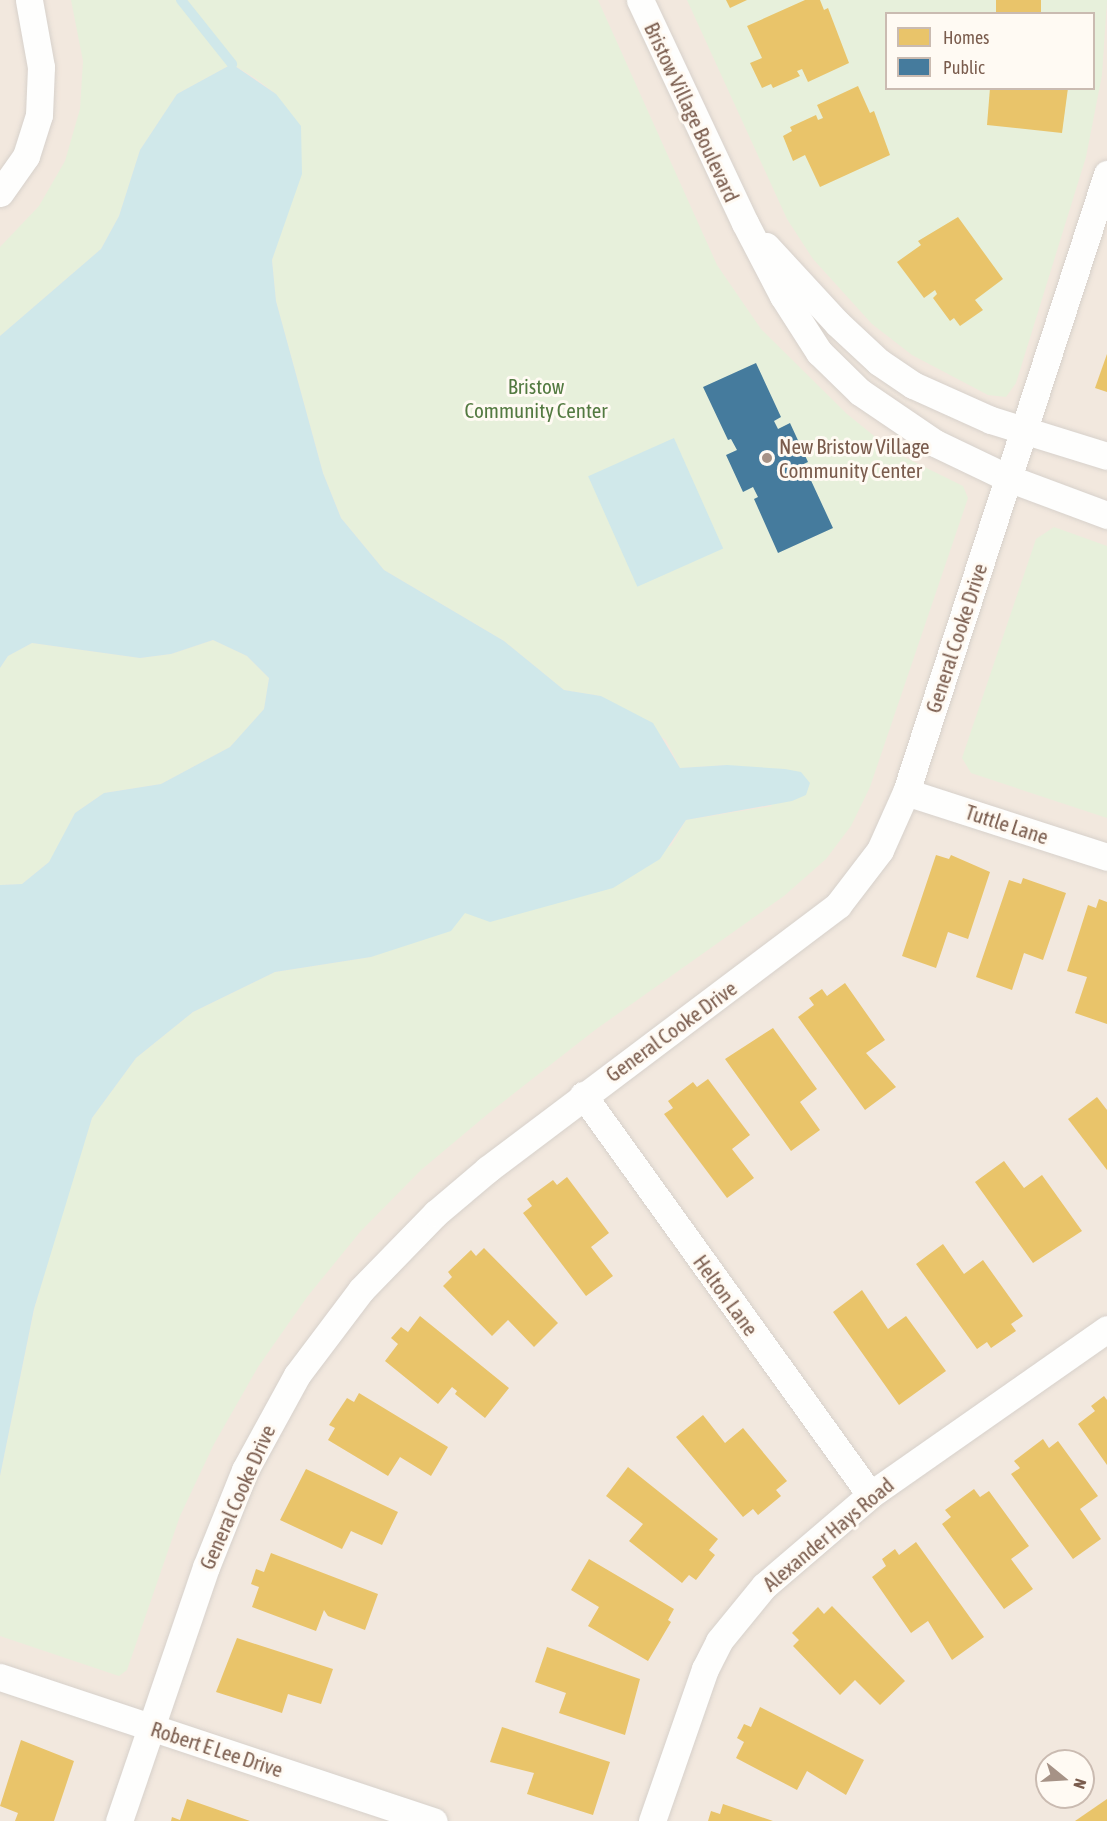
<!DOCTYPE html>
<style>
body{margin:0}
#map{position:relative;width:1107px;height:1821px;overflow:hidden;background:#f9f5f0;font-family:"Asap Condensed",sans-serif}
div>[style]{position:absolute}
.residential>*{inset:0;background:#f2e8de}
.green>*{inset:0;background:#e7f0db}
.water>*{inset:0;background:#d0e8ea;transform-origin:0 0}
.homes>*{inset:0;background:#e9c46a;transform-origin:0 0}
.public>*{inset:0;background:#457b9d}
.stream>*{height:10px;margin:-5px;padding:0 5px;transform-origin:5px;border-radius:5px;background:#d0e8ea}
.roads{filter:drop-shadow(0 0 2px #d7d1cb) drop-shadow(0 0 2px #d7d1cb)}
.minor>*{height:27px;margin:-13.5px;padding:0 13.5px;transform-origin:13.5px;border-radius:13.5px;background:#fefefd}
.dots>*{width:16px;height:16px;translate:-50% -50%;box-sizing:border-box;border:3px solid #fffaf3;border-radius:50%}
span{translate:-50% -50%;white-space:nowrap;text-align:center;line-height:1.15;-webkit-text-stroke:6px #fffaf3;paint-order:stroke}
.street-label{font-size:21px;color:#7a5c4d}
.park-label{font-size:21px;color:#537a41}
.poi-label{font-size:21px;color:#7a5c4d}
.left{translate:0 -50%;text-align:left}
.legend{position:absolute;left:885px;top:12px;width:210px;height:78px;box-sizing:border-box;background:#fffaf3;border:2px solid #cabbb1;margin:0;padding:8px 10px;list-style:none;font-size:18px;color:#7a5c4d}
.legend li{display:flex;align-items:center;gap:12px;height:30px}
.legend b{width:30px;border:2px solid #cabbb1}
.north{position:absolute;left:1035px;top:1749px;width:60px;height:60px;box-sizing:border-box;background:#fffaf3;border:2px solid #cabbb1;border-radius:50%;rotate:108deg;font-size:16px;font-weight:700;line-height:24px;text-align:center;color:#7a5c4d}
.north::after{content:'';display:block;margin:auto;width:21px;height:27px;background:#a69286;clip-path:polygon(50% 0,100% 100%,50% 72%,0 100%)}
</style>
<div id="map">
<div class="residential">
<div style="clip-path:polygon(evenodd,0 0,1107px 0,1107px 1821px,0 1821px,0 0,886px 14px,1094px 14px,1094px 88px,886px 88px,886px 14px,0 0,1047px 1761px,1083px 1761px,1083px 1797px,1047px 1797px,1047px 1761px)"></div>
</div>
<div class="green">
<div style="clip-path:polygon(71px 0,598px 0,717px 265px,761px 329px,847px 414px,894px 452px,963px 486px,968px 498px,870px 787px,851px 826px,826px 859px,784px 896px,595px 1030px,489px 1113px,421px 1170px,360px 1232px,307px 1297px,258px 1367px,214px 1444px,180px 1516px,127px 1670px,119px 1676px,0 1636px,0 1476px,34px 1310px,63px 1208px,92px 1118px,136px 1058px,193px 1012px,275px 972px,371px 957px,465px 913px,671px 846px,686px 820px,772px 806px,727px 765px,680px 768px,666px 740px,601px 696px,564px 690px,504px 641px,384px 570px,341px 518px,323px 473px,276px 301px,272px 260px,285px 220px,276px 94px,255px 78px,232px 64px,177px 94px,140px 150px,119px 216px,101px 249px,0 336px,0 247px,39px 206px,65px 161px,80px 109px,83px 61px)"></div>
<div style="clip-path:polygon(evenodd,687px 0,1107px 0,1102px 75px,1086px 157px,1016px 383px,1006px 397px,988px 395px,912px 355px,872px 324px,813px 259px,787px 219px,687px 0,886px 14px,1094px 14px,1094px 88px,886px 88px,886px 14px)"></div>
<div style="clip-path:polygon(1054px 527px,1107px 546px,1107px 818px,971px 773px,962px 758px,1036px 539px)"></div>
<div style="clip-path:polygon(213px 640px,247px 656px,269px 678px,264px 709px,230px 747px,161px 784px,104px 793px,75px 813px,50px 861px,22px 884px,0 885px,0 668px,8px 656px,32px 643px,140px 658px,171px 654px)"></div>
</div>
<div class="water">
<div style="clip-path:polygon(232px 64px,276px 94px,301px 126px,302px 174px,272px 260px,276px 301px,323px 473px,341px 518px,384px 570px,504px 641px,564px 690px,601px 696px,653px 723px,680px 768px,727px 765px,785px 769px,801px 772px,810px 783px,806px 795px,792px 801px,686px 820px,660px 859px,613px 888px,490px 922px,465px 913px,451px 931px,371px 957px,275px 972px,193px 1012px,136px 1058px,92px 1118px,34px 1309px,0 1476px,0 885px,22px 884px,49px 862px,75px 813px,104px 793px,161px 784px,230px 747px,264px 709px,269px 678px,247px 656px,213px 640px,171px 654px,140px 658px,32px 643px,8px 656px,0 668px,0 336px,101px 249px,119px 216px,140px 150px,177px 94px)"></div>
<div style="left:674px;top:438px;width:121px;height:94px;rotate:66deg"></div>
</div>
<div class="homes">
<div style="clip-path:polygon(726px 0,747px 0,730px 8px)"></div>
<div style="clip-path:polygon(805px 0,820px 0,824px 10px,828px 8px,849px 63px,808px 82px,802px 69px,797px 71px,800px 76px,773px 88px,771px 84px,762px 88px,750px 63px,762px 58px,747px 26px)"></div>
<div style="left:996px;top:0;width:45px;height:14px"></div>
<div style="clip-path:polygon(858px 86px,870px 113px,874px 111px,890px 155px,820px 187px,805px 155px,793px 161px,783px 136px,792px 131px,790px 127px,816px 115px,818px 120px,823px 118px,817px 105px)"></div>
<div style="clip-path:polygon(990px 88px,1068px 88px,1062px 133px,987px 125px)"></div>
<div style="clip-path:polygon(958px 217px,1003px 279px,975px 300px,983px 310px,960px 326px,954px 318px,950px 321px,933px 298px,937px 294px,935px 290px,924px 298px,897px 262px,921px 245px,918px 241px)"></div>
<div style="clip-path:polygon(1107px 354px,1107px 392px,1095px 388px)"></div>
<div style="clip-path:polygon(936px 855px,949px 859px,951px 855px,990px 872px,968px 939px,948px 932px,936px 968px,902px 956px)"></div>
<div style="clip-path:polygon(1023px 878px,1066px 893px,1043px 960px,1024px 953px,1012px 990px,976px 977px,1009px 880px,1021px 884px)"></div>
<div style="clip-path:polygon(1099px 899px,1107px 902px,1107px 1024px,1075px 1013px,1087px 977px,1067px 971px,1088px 905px,1096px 908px)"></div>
<div style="clip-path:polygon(845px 983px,885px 1040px,866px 1053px,896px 1087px,865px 1110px,798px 1017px,814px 1005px,809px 998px,822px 989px,827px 996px)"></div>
<div style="clip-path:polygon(773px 1028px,817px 1089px,800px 1102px,820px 1130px,791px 1151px,725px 1059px)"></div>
<div style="clip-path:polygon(708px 1079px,750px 1135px,732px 1149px,754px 1178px,727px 1198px,664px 1114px,673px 1108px,668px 1101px,693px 1082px,697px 1087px)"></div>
<div style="clip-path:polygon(1097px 1097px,1107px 1110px,1107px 1170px,1068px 1119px)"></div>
<div style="clip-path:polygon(1004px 1161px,1024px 1188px,1042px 1175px,1082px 1231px,1033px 1263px,975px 1182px)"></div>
<div style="clip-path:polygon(567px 1177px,609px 1233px,591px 1247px,613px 1276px,586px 1296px,523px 1213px,532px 1206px,527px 1199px,553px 1180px,557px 1185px)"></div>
<div style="clip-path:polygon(943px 1244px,964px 1274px,983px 1260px,1023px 1316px,1011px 1324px,1016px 1331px,991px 1348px,987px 1342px,977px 1349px,916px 1264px)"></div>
<div style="clip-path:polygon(484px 1248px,558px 1323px,534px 1347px,508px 1320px,492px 1336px,443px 1286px,452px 1277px,448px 1272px,471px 1250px,476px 1256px)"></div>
<div style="clip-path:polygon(862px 1290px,888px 1329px,906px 1316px,946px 1371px,899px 1405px,833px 1312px)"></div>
<div style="clip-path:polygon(420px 1316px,509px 1388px,485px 1418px,455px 1394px,457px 1391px,452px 1387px,438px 1404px,385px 1361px,398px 1344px,391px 1338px,401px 1327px,408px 1332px)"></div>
<div style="clip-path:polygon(359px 1393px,448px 1447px,431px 1476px,400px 1457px,388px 1476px,328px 1440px,335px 1428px,329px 1425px,347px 1398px,354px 1402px)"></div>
<div style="clip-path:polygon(1104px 1396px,1107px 1400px,1107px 1465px,1078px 1424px,1095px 1411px,1091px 1406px)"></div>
<div style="clip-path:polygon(703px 1415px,725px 1443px,743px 1428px,787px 1481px,776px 1490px,781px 1496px,758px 1515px,753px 1509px,743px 1517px,676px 1437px)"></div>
<div style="clip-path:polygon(1043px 1439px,1049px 1448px,1058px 1441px,1098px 1496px,1080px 1509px,1101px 1539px,1073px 1559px,1011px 1474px,1020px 1468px,1014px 1461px)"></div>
<div style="clip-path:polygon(628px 1467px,718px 1539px,709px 1550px,715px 1555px,696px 1580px,689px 1575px,682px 1583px,629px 1541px,643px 1524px,606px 1496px)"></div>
<div style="clip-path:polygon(306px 1469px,398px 1512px,382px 1545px,351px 1531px,342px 1549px,280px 1520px)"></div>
<div style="clip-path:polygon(974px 1489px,980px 1497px,989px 1491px,1029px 1546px,1011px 1559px,1033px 1589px,1004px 1609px,942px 1524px,951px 1517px,945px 1510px)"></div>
<div style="clip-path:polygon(916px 1542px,984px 1637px,952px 1660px,928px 1621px,911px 1633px,872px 1577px,886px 1566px,882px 1559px,895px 1549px,899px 1555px)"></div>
<div style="clip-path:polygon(271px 1553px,378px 1594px,365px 1630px,328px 1616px,324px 1610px,316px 1631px,252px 1607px,259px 1587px,251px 1584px,256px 1569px,264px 1572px)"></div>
<div style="clip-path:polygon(589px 1559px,674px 1609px,668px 1620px,671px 1622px,648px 1661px,588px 1626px,599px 1607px,571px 1590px)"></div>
<div style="clip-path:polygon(832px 1606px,905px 1681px,880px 1705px,855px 1680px,840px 1695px,793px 1646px,799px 1640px,792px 1633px,818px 1607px,824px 1614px)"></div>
<div style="clip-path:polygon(237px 1638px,333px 1669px,321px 1704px,288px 1694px,282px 1713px,216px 1692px)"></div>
<div style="clip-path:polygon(547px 1647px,640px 1679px,625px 1735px,559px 1713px,566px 1693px,535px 1682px)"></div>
<div style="clip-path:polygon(760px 1707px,864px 1760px,846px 1795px,807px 1771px,797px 1790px,736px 1758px,744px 1742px,737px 1738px,744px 1724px,751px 1727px)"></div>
<div style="clip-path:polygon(502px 1727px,610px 1762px,593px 1815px,527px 1794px,534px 1773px,490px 1762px)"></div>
<div style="clip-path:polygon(21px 1740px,74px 1761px,54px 1821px,15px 1821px,18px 1813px,0 1806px)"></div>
<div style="clip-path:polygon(187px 1799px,250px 1821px,171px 1821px,172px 1817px,180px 1820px)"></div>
<div style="clip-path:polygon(1107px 1799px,1107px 1821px,1075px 1821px)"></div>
<div style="clip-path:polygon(723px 1804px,773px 1821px,708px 1821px,711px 1811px,720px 1814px)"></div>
</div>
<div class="public">
<div style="clip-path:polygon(756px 363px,781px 417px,774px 421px,778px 429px,790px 423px,808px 462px,795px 468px,799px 478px,808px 474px,833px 528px,778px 553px,754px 499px,758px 497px,753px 487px,743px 492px,726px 455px,737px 450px,731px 439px,728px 440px,703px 387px)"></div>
</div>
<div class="stream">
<div style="left:181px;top:0;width:82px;rotate:51.4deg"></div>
</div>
<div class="roads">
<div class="minor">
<div style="left:640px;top:0;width:246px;rotate:64.8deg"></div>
<div style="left:745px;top:223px;width:82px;rotate:62.5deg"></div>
<div style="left:783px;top:296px;width:67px;rotate:57.3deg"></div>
<div style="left:819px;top:352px;width:57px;rotate:44.3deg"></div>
<div style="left:860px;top:392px;width:91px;rotate:34.2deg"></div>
<div style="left:935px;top:443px;width:81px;rotate:25.6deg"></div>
<div style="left:1008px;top:478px;width:106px;rotate:20.5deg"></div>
<div style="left:0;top:193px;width:45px;rotate:-54.9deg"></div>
<div style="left:26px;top:156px;width:43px;rotate:-72.4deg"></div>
<div style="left:39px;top:115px;width:48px;rotate:-87.6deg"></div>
<div style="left:41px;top:67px;width:68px;rotate:-100.2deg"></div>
<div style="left:766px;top:246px;width:105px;rotate:47.3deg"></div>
<div style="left:837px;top:323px;width:57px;rotate:42.9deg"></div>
<div style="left:879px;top:362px;width:41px;rotate:34.1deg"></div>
<div style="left:913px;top:385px;width:85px;rotate:24.2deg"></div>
<div style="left:991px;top:420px;width:121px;rotate:17.2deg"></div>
<div style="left:906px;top:792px;width:211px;rotate:17.9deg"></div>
<div style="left:583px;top:1095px;width:492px;rotate:54.3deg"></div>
<div style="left:0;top:1677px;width:457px;rotate:18.4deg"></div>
<div style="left:119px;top:1821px;width:268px;rotate:-71.1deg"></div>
<div style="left:206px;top:1567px;width:105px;rotate:-68.1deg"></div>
<div style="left:245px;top:1470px;width:108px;rotate:-61.3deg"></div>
<div style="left:297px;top:1375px;width:106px;rotate:-53deg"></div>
<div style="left:361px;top:1290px;width:107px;rotate:-45.8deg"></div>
<div style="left:436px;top:1213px;width:68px;rotate:-40.2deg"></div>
<div style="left:488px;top:1169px;width:438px;rotate:-37deg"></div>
<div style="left:838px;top:905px;width:69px;rotate:-52.6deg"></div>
<div style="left:880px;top:850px;width:64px;rotate:-65.9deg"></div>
<div style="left:906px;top:792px;width:650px;rotate:-71.98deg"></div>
<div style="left:652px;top:1821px;width:161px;rotate:-70.8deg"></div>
<div style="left:705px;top:1669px;width:31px;rotate:-63deg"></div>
<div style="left:719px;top:1641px;width:71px;rotate:-50.7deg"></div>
<div style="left:764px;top:1586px;width:140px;rotate:-40.6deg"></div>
<div style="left:870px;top:1495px;width:289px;rotate:-35deg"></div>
</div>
</div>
<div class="dots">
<div style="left:767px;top:458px;background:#a69286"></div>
</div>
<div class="street-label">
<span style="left:692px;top:112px;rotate:65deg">Bristow Village Boulevard</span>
<span style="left:956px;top:638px;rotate:-72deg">General Cooke Drive</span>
<span style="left:1007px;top:824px;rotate:18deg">Tuttle Lane</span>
<span style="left:671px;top:1031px;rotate:-36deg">General Cooke Drive</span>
<span style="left:726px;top:1295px;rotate:54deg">Helton Lane</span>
<span style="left:237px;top:1497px;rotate:-66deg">General Cooke Drive</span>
<span style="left:828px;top:1534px;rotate:-40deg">Alexander Hays Road</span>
<span style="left:217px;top:1749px;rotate:18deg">Robert E Lee Drive</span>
</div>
<div class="park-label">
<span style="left:536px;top:398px">Bristow<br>Community Center</span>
</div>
<div class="poi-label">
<span class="left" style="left:779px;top:458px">New Bristow Village<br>Community Center</span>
</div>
<ul class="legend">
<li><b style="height:16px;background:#e9c46a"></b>Homes</li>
<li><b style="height:16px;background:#457b9d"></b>Public</li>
</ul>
<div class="north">N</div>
</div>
